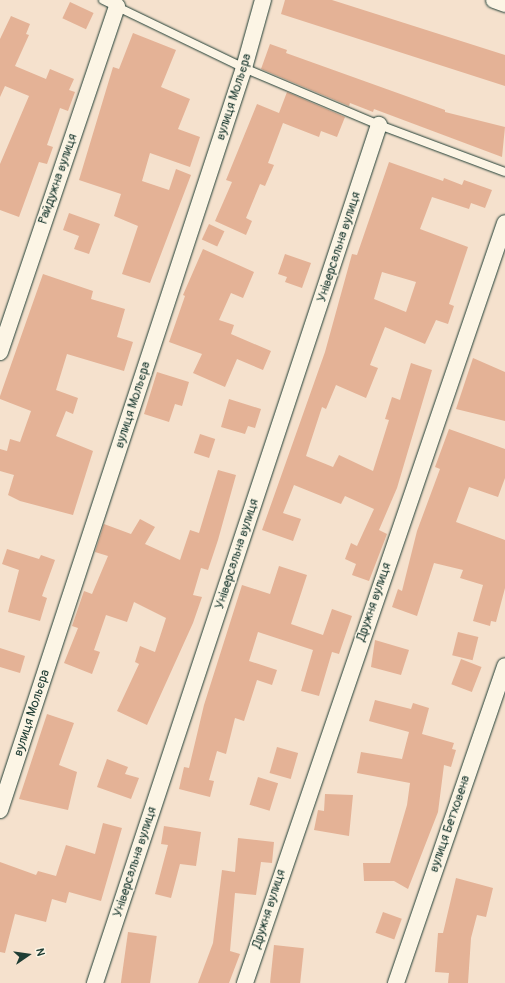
<!DOCTYPE html>
<meta charset="utf-8">
<style>
body{margin:0}
#map{position:relative;width:505px;height:983px;overflow:hidden;background:#f5e1cd;font-family:Pangolin,sans-serif}
div>[style]{position:absolute}
.building>*{inset:0;background:#e4b296;transform-origin:0 0}
.roads{filter:drop-shadow(0 0 1px #1f3d34) drop-shadow(0 0 1px #1f3d34)}
.lane>*{height:8px;margin:-4px;padding:0 4px;transform-origin:4px;border-radius:4px;background:#fcf5e5}
.street>*{height:16px;margin:-8px;padding:0 8px;transform-origin:8px;border-radius:8px;background:#fcf5e5}
span{translate:-50% -50%;white-space:nowrap;text-align:center;line-height:1.15;-webkit-text-stroke:3px #fcf5e5;paint-order:stroke}
.street-label{font-size:13px;color:#1f3d34}
.north{position:absolute;left:8px;top:935px;width:40px;height:40px;-webkit-text-stroke:3px #fcf5e5;paint-order:stroke;rotate:77deg;font-size:11px;font-weight:700;line-height:16px;text-align:center;color:#1f3d34}
.north::after{content:'';display:block;margin:auto;width:14px;height:18px;background:#1f3d34;clip-path:polygon(50% 0,100% 100%,50% 72%,0 100%)}
</style>
<div id="map">
<div class="building">
<div style="clip-path:polygon(285px 0,332px 0,505px 55px,505px 86px,281px 14px)"></div>
<div style="left:70px;top:2px;width:26px;height:18px;rotate:25deg"></div>
<div style="clip-path:polygon(11px 16px,30px 24px,26px 34px,29px 35px,15px 66px,46px 79px,50px 69px,74px 79px,69px 90px,75px 92px,68px 111px,60px 108px,47px 145px,53px 147px,47px 164px,39px 162px,19px 217px,0 210px,0 164px,29px 96px,5px 86px,0 97px,0 39px)"></div>
<div style="clip-path:polygon(133px 33px,176px 50px,161px 87px,190px 99px,178px 129px,200px 137px,190px 167px,150px 153px,142px 181px,169px 190px,176px 169px,191px 175px,150px 283px,122px 274px,138px 226px,114px 216px,121px 194px,79px 180px,113px 67px,119px 69px)"></div>
<div style="clip-path:polygon(270px 44px,287px 50px,286px 53px,445px 110px,445px 112px,505px 127px,502px 157px,374px 109px,373px 112px,350px 103px,349px 106px,261px 69px)"></div>
<div style="clip-path:polygon(287px 92px,345px 117px,337px 137px,321px 131px,319px 137px,283px 123px,268px 163px,274px 165px,265px 186px,260px 184px,246px 218px,252px 221px,246px 235px,215px 221px,232px 182px,226px 180px,257px 104px,279px 113px)"></div>
<div style="clip-path:polygon(evenodd,389px 162px,443px 181px,444px 178px,462px 185px,464px 180px,492px 190px,485px 208px,471px 203px,469px 209px,432px 197px,420px 229px,468px 247px,449px 304px,454px 306px,448px 324px,436px 320px,425px 344px,385px 327px,370px 365px,378px 368px,366px 398px,336px 385px,326px 409px,322px 407px,306px 456px,333px 467px,339px 455px,373px 471px,389px 420px,385px 419px,392px 397px,400px 400px,411px 363px,432px 370px,397px 488px,379px 530px,387px 534px,369px 581px,352px 575px,356px 564px,345px 559px,351px 543px,357px 546px,374px 509px,345px 496px,341px 504px,294px 485px,283px 513px,301px 519px,293px 541px,262px 530px,325px 352px,352px 254px,357px 255px,389px 162px,382px 272px,416px 282px,406px 312px,374px 299px,382px 272px)"></div>
<div style="clip-path:polygon(69px 213px,100px 224px,89px 254px,74px 249px,79px 236px,63px 230px)"></div>
<div style="left:209px;top:224px;width:17px;height:17px;rotate:25deg"></div>
<div style="clip-path:polygon(203px 249px,254px 272px,243px 298px,231px 293px,219px 320px,234px 325px,231px 334px,271px 351px,263px 370px,237px 359px,225px 387px,193px 373px,202px 354px,169px 342px,185px 296px,183px 295px)"></div>
<div style="clip-path:polygon(285px 254px,311px 263px,302px 288px,285px 282px,287px 277px,278px 274px)"></div>
<div style="clip-path:polygon(43px 274px,93px 291px,91px 299px,125px 309px,117px 337px,133px 342px,124px 371px,67px 354px,56px 390px,78px 398px,73px 414px,66px 411px,56px 436px,93px 451px,73px 515px,20px 501px,8px 495px,14px 475px,0 471px,0 449px,7px 451px,10px 439px,20px 442px,31px 411px,0 399px,0 396px)"></div>
<div style="clip-path:polygon(473px 358px,505px 372px,505px 421px,456px 409px)"></div>
<div style="clip-path:polygon(157px 372px,189px 382px,182px 406px,175px 404px,169px 422px,144px 414px)"></div>
<div style="clip-path:polygon(229px 399px,261px 409px,255px 428px,248px 426px,245px 434px,221px 427px)"></div>
<div style="clip-path:polygon(449px 429px,505px 449px,505px 478px,498px 497px,469px 487px,456px 522px,505px 540px,505px 588px,496px 622px,491px 621px,490px 626px,473px 621px,483px 585px,460px 578px,463px 570px,434px 563px,417px 616px,392px 607px,398px 589px,402px 591px,417px 531px,440px 469px,435px 467px)"></div>
<div style="left:200px;top:434px;width:16px;height:20px;rotate:18deg"></div>
<div style="clip-path:polygon(218px 470px,236px 475px,218px 540px,208px 570px,201px 568px,193px 595px,202px 597px,193px 623px,147px 725px,117px 711px,139px 664px,135px 662px,140px 646px,155px 652px,166px 618px,134px 602px,127px 622px,106px 615px,94px 650px,100px 652px,92px 674px,64px 663px,78px 628px,72px 626px,84px 591px,92px 594px,108px 556px,95px 552px,104px 524px,131px 534px,140px 519px,155px 527px,145px 544px,180px 560px,190px 530px,199px 533px)"></div>
<div style="clip-path:polygon(7px 549px,39px 559px,41px 555px,55px 560px,42px 596px,47px 598px,40px 621px,8px 612px,19px 570px,2px 564px)"></div>
<div style="clip-path:polygon(279px 566px,307px 575px,291px 624px,323px 635px,332px 609px,352px 616px,339px 654px,332px 652px,319px 696px,301px 691px,313px 650px,258px 632px,249px 661px,277px 670px,272px 685px,257px 680px,244px 721px,235px 718px,226px 754px,217px 751px,209px 780px,214px 781px,210px 797px,179px 789px,184px 767px,189px 768px,204px 705px,242px 585px,270px 594px)"></div>
<div style="left:458px;top:632px;width:21px;height:24px;rotate:14deg"></div>
<div style="clip-path:polygon(375px 640px,409px 650px,401px 675px,371px 667px)"></div>
<div style="clip-path:polygon(0 648px,25px 656px,20px 673px,0 667px)"></div>
<div style="left:461px;top:659px;width:22px;height:27px;rotate:21deg"></div>
<div style="clip-path:polygon(375px 700px,411px 709px,413px 703px,429px 708px,422px 734px,454px 743px,452px 749px,456px 750px,451px 767px,444px 765px,438px 812px,408px 889px,394px 881px,364px 881px,363px 863px,390px 863px,407px 805px,410px 783px,357px 773px,361px 752px,402px 759px,409px 732px,369px 721px)"></div>
<div style="clip-path:polygon(47px 714px,74px 723px,59px 765px,77px 772px,68px 810px,19px 799px)"></div>
<div style="left:277px;top:747px;width:22px;height:27px;rotate:16deg"></div>
<div style="clip-path:polygon(107px 759px,128px 767px,125px 774px,139px 778px,131px 799px,97px 787px)"></div>
<div style="left:258px;top:777px;width:21px;height:29px;rotate:17deg"></div>
<div style="clip-path:polygon(325px 794px,353px 795px,349px 836px,314px 830px,318px 810px,324px 811px)"></div>
<div style="clip-path:polygon(103px 823px,122px 828px,101px 901px,69px 892px,66px 903px,52px 899px,46px 922px,15px 914px,5px 953px,0 952px,0 862px,36px 875px,38px 871px,56px 876px,66px 845px,95px 854px)"></div>
<div style="clip-path:polygon(164px 826px,201px 832px,196px 866px,180px 864px,171px 898px,155px 894px,168px 845px,161px 844px)"></div>
<div style="clip-path:polygon(238px 838px,274px 842px,272px 863px,261px 862px,256px 895px,235px 893px,230px 951px,240px 954px,229px 983px,198px 983px,213px 943px,222px 870px,235px 872px)"></div>
<div style="clip-path:polygon(456px 878px,493px 888px,486px 917px,477px 915px,471px 938px,468px 983px,448px 983px,449px 973px,435px 972px,438px 933px,443px 933px)"></div>
<div style="left:383px;top:912px;width:20px;height:22px;rotate:20deg"></div>
<div style="left:128px;top:932px;width:29px;height:52px;rotate:8deg"></div>
<div style="left:274px;top:945px;width:30px;height:38px;rotate:6deg"></div>
</div>
<div class="roads">
<div class="lane">
<div style="left:103px;top:0;width:157px;rotate:25.7deg"></div>
<div style="left:244px;top:68px;width:147px;rotate:22.9deg"></div>
<div style="left:379px;top:125px;width:134px;rotate:20.5deg"></div>
</div>
<div class="street">
<div style="left:494px;top:0;width:12px;rotate:20deg"></div>
<div style="left:0;top:352px;width:365px;rotate:-71.3deg"></div>
<div style="left:0;top:810px;width:781px;rotate:-71.8deg"></div>
<div style="left:244px;top:68px;width:71px;rotate:-74.4deg"></div>
<div style="left:95px;top:983px;width:904px;rotate:-71.69deg"></div>
<div style="left:245px;top:983px;width:803px;rotate:-71.11deg"></div>
<div style="left:396px;top:983px;width:335px;rotate:-71deg"></div>
</div>
</div>
<div class="street-label">
<span style="left:234px;top:97px;rotate:-72deg">вулиця Мольєра</span>
<span style="left:58px;top:179px;rotate:-71deg">Райдужна вулиця</span>
<span style="left:339px;top:247px;rotate:-72deg">Універсальна вулиця</span>
<span style="left:133px;top:405px;rotate:-72deg">вулиця Мольєра</span>
<span style="left:237px;top:554px;rotate:-72deg">Універсальна вулиця</span>
<span style="left:374px;top:602px;rotate:-71deg">Дружня вулиця</span>
<span style="left:32px;top:713px;rotate:-72deg">вулиця Мольєра</span>
<span style="left:450px;top:824px;rotate:-71deg">вулиця Бетховена</span>
<span style="left:135px;top:862px;rotate:-72deg">Універсальна вулиця</span>
<span style="left:269px;top:909px;rotate:-72deg">Дружня вулиця</span>
</div>
<div class="north">N</div>
</div>
